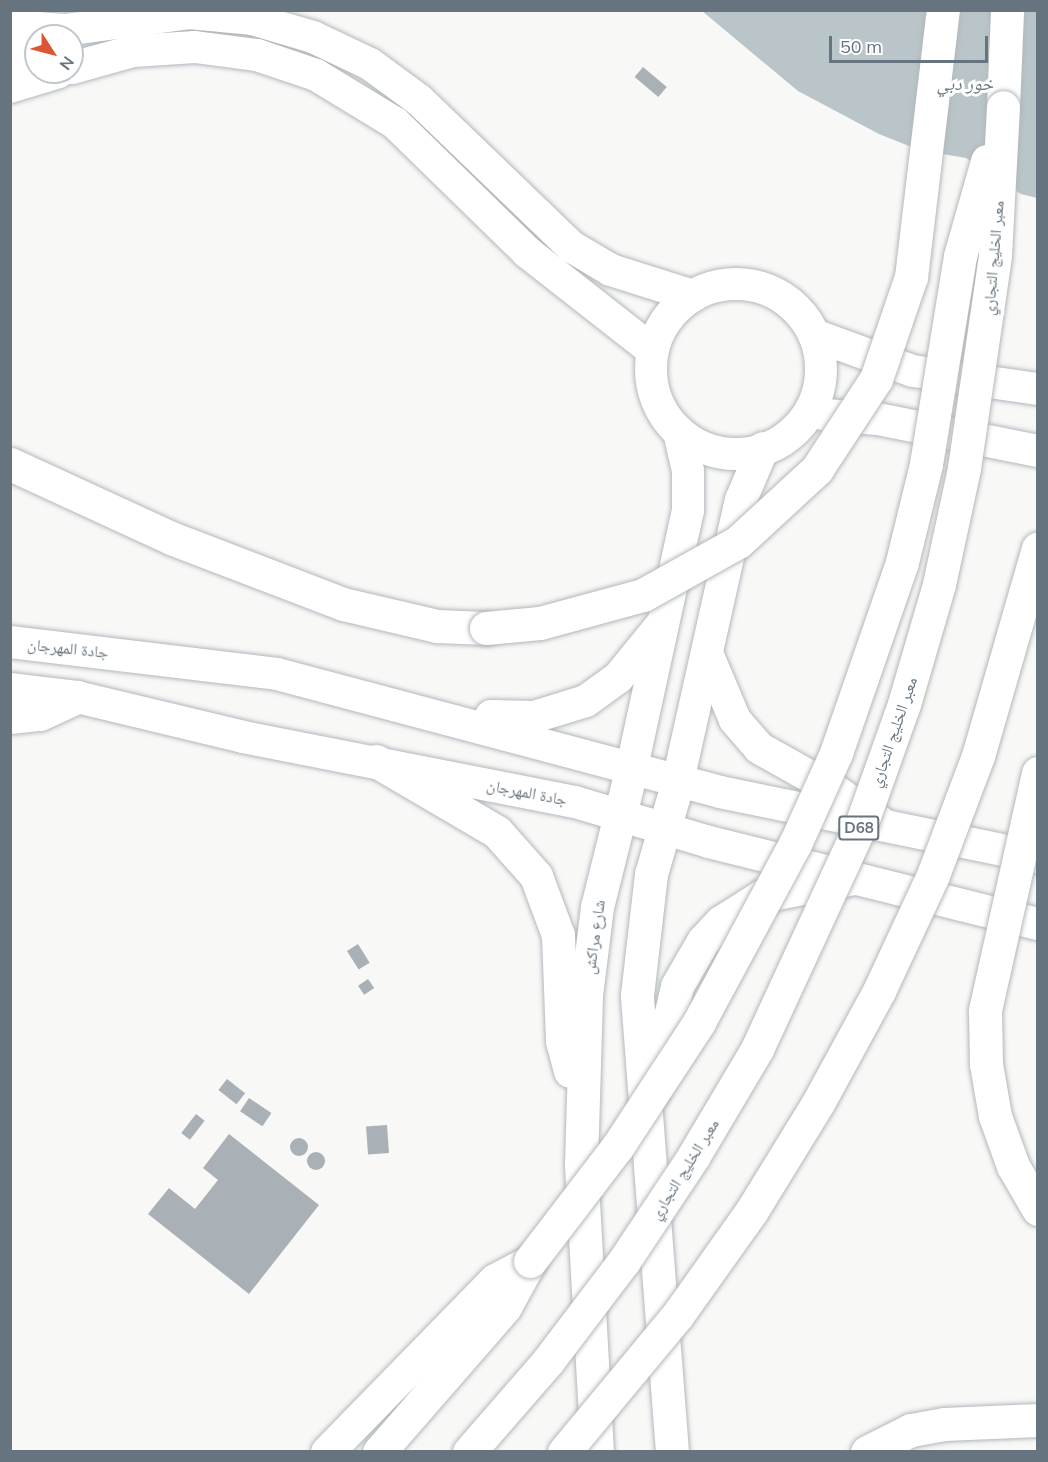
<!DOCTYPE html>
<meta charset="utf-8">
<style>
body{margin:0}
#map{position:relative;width:1048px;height:1462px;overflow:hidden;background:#f8f8f6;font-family:Mulish,"Noto Naskh Arabic",sans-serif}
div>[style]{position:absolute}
.water>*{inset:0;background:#b9c5c9}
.building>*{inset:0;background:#a9b1b6;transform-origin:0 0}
.round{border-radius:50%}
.roads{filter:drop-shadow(0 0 2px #b2b8bc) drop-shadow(0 0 2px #b2b8bc)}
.secondary>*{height:32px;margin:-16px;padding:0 16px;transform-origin:16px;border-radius:16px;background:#fff}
.secondary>.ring{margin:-16px;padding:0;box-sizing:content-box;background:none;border:32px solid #fff;border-radius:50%}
.primary>*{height:33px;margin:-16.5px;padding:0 16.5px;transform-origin:16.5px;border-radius:16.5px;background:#fff}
.highway>*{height:33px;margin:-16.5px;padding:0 16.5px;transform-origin:16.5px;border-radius:16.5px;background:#fff}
.bridges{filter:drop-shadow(0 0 2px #b3b7ba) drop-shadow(0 0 2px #b3b7ba)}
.highway-bridge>*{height:33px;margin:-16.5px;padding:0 16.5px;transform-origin:16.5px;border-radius:16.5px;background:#fff}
span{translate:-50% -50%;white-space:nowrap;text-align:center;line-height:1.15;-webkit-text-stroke:6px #fff;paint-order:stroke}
.shield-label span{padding:2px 4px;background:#fff;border:2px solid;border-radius:4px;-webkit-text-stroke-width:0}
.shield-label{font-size:15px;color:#65747f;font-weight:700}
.street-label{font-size:16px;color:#65747f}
.water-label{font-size:18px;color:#657a81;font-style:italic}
.frame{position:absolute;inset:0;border:12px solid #65747f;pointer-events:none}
.north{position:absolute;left:24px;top:24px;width:60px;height:60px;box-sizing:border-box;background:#fff;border:2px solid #c1c7cc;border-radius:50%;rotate:126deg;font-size:16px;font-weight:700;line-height:24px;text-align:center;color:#65747f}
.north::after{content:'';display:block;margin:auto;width:21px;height:27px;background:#db5734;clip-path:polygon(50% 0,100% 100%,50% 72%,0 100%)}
.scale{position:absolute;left:829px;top:36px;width:159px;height:27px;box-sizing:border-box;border:3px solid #65747f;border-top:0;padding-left:8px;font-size:18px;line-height:21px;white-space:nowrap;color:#65747f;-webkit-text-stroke:4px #fff;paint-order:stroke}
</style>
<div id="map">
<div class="water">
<div style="clip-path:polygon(702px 11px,1037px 11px,1037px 198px,1021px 194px,966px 158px,919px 150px,879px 134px,798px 91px)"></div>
</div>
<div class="building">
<div style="left:643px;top:67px;width:31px;height:13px;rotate:40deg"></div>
<div style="left:358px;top:944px;width:22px;height:13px;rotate:58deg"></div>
<div style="left:368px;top:979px;width:11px;height:12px;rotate:56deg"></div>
<div style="left:227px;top:1079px;width:23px;height:14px;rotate:38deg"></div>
<div style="left:249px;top:1098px;width:27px;height:16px;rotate:34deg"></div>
<div style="left:196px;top:1114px;width:11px;height:24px;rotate:38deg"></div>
<div style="left:387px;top:1125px;width:28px;height:21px;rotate:86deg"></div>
<div style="clip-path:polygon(229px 1134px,319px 1205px,249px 1294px,148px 1214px,169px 1188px,195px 1209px,218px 1180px,203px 1168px)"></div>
<div class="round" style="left:290px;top:1138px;width:18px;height:18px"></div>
<div class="round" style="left:307px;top:1152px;width:18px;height:18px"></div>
</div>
<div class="roads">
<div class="secondary">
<div style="left:10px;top:26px;width:55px;rotate:4.2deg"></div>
<div style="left:65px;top:30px;width:125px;rotate:-7.8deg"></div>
<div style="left:189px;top:13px;width:63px;rotate:5.4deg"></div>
<div style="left:252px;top:19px;width:64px;rotate:16.4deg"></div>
<div style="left:313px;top:37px;width:63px;rotate:25.3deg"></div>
<div style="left:370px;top:64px;width:61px;rotate:36.3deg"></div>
<div style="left:419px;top:100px;width:212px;rotate:43.9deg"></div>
<div style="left:572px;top:247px;width:45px;rotate:30.5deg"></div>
<div style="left:611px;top:270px;width:86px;rotate:17.6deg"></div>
<div style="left:10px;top:44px;width:35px;rotate:90deg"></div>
<div style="left:72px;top:68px;width:63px;rotate:-15.6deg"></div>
<div style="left:133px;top:51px;width:62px;rotate:-3.7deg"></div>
<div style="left:195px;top:47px;width:63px;rotate:7.4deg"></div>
<div style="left:257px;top:55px;width:62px;rotate:18.7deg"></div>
<div style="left:316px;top:75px;width:92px;rotate:31.3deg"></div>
<div style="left:395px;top:123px;width:185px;rotate:44.3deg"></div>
<div style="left:527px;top:252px;width:159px;rotate:38.1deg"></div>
<div style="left:10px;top:87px;width:51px;rotate:-17deg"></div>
<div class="ring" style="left:651px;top:284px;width:138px;height:138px"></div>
<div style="left:814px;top:335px;width:105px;rotate:20deg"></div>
<div style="left:913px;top:371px;width:126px;rotate:8.2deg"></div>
<div style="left:826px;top:415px;width:52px;rotate:4.4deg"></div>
<div style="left:878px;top:419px;width:163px;rotate:11.3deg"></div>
<div style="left:10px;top:642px;width:269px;rotate:6.8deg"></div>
<div style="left:277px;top:674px;width:458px;rotate:14.9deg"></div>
<div style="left:720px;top:792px;width:325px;rotate:11.6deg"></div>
<div style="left:709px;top:658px;width:67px;rotate:67.2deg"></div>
<div style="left:735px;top:720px;width:37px;rotate:49deg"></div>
<div style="left:759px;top:748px;width:88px;rotate:29.2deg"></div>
<div style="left:836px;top:791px;width:54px;rotate:35.2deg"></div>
<div style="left:10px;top:689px;width:67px;rotate:6.8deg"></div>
<div style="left:77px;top:697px;width:171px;rotate:13.5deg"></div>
<div style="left:243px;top:737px;width:338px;rotate:11.1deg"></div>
<div style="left:575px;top:802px;width:140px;rotate:16.6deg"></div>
<div style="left:709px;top:842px;width:339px;rotate:14deg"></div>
<div style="left:491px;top:716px;width:43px;rotate:1.3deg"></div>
<div style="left:534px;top:717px;width:54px;rotate:-17.1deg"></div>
<div style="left:586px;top:701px;width:39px;rotate:-36deg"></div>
<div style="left:618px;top:678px;width:68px;rotate:-50.9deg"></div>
<div style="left:632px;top:767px;width:262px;rotate:-77.7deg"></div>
<div style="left:688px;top:511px;width:40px;rotate:-90deg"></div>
<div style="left:688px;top:471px;width:40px;rotate:-103deg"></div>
<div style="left:678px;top:781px;width:288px;rotate:-77.4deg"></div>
<div style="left:741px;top:500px;width:56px;rotate:-67.1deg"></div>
</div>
<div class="primary">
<div style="left:376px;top:761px;width:140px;rotate:30.4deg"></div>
<div style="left:497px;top:832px;width:59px;rotate:48.4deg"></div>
<div style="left:536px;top:876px;width:63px;rotate:69.6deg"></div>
<div style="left:558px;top:935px;width:106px;rotate:87.8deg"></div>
<div style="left:562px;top:1041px;width:31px;rotate:75deg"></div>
<div style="left:652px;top:1093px;width:110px;rotate:-76.8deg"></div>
<div style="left:677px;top:986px;width:52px;rotate:-60deg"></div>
<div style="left:703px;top:941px;width:26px;rotate:-47deg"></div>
<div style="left:721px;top:922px;width:49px;rotate:-32.4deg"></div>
<div style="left:762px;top:896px;width:94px;rotate:-11.1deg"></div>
<div style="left:597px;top:1452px;width:287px;rotate:-93.2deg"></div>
<div style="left:581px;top:1165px;width:170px;rotate:-88.3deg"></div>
<div style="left:586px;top:995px;width:89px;rotate:-82.9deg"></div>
<div style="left:597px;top:907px;width:144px;rotate:-76deg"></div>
<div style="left:672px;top:1452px;width:458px;rotate:-94.4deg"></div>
<div style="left:637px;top:995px;width:122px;rotate:-83.4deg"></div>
<div style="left:651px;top:874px;width:97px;rotate:-73.8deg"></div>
</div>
<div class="highway">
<div style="left:1003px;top:107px;width:97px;rotate:-87.6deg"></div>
<div style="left:10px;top:464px;width:177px;rotate:24.7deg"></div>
<div style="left:171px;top:538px;width:184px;rotate:21deg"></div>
<div style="left:343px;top:604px;width:97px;rotate:13.2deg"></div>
<div style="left:437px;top:626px;width:49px;rotate:2.3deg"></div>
<div style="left:10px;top:717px;width:30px;rotate:-6deg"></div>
<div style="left:40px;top:714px;width:41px;rotate:-24.7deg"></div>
<div style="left:327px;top:1452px;width:240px;rotate:-45.7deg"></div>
<div style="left:495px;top:1280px;width:40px;rotate:-28deg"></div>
<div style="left:379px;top:1452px;width:192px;rotate:-49deg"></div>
<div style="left:505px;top:1307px;width:52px;rotate:-61.5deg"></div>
<div style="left:867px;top:1452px;width:49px;rotate:-26.6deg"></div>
<div style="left:911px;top:1430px;width:34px;rotate:-10deg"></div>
<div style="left:944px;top:1424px;width:94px;rotate:-2.4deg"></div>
</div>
</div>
<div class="bridges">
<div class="highway-bridge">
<div style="left:486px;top:628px;width:54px;rotate:-5.3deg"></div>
<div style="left:540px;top:623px;width:107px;rotate:-15.2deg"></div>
<div style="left:643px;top:595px;width:109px;rotate:-29.2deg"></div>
<div style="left:738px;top:542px;width:108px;rotate:-42.7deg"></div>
<div style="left:817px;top:469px;width:108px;rotate:-56.8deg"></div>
<div style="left:876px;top:379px;width:108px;rotate:-71.1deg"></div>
<div style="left:911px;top:277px;width:269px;rotate:-83.2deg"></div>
<div style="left:1038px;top:773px;width:244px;rotate:102.6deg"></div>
<div style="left:985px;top:1011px;width:53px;rotate:88.9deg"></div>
<div style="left:986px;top:1064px;width:53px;rotate:80.2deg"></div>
<div style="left:995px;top:1116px;width:53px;rotate:70.2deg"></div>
<div style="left:1013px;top:1166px;width:50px;rotate:59.8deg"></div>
<div style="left:530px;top:1261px;width:145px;rotate:-52.6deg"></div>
<div style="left:618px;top:1146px;width:148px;rotate:-56.8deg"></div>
<div style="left:699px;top:1022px;width:202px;rotate:-61.7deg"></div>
<div style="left:795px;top:844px;width:100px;rotate:-65.7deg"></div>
<div style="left:836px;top:753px;width:202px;rotate:-70.9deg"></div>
<div style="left:902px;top:562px;width:101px;rotate:-76.2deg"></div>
<div style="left:926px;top:464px;width:211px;rotate:-80.7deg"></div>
<div style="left:960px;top:256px;width:99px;rotate:-74.1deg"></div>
<div style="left:469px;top:1452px;width:121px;rotate:-49deg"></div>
<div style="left:548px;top:1361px;width:126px;rotate:-52.8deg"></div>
<div style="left:624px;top:1261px;width:125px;rotate:-56.4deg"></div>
<div style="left:693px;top:1157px;width:126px;rotate:-59.3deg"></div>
<div style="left:757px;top:1049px;width:250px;rotate:-65.2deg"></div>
<div style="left:862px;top:822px;width:125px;rotate:-70.4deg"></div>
<div style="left:904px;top:704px;width:125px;rotate:-73.7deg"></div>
<div style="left:939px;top:584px;width:119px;rotate:-77.8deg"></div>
<div style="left:964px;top:468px;width:215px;rotate:-81.7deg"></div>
<div style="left:995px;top:255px;width:148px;rotate:-86.9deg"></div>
<div style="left:564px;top:1452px;width:177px;rotate:-50.3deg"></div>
<div style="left:677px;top:1316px;width:128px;rotate:-54.6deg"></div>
<div style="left:751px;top:1212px;width:128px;rotate:-58.4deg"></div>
<div style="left:818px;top:1103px;width:128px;rotate:-61.4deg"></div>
<div style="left:879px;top:991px;width:128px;rotate:-65deg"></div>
<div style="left:933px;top:875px;width:127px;rotate:-69.3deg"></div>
<div style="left:978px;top:756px;width:216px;rotate:-73.9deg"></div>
</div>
</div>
<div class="shield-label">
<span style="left:859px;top:828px">D68</span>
</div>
<div class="street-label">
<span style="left:993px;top:258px;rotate:-85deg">معبر الخليج التجاري</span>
<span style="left:68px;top:648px;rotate:6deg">جادة المهرجان</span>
<span style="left:893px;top:732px;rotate:-71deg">معبر الخليج التجاري</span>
<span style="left:527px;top:792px;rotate:11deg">جادة المهرجان</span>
<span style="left:594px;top:937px;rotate:-82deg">شارع مراكش</span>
<span style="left:684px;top:1169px;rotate:-58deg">معبر الخليج التجاري</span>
</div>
<div class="water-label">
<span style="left:965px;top:84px">خور دبي</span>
</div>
<div class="frame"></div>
<div class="north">N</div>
<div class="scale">50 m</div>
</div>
